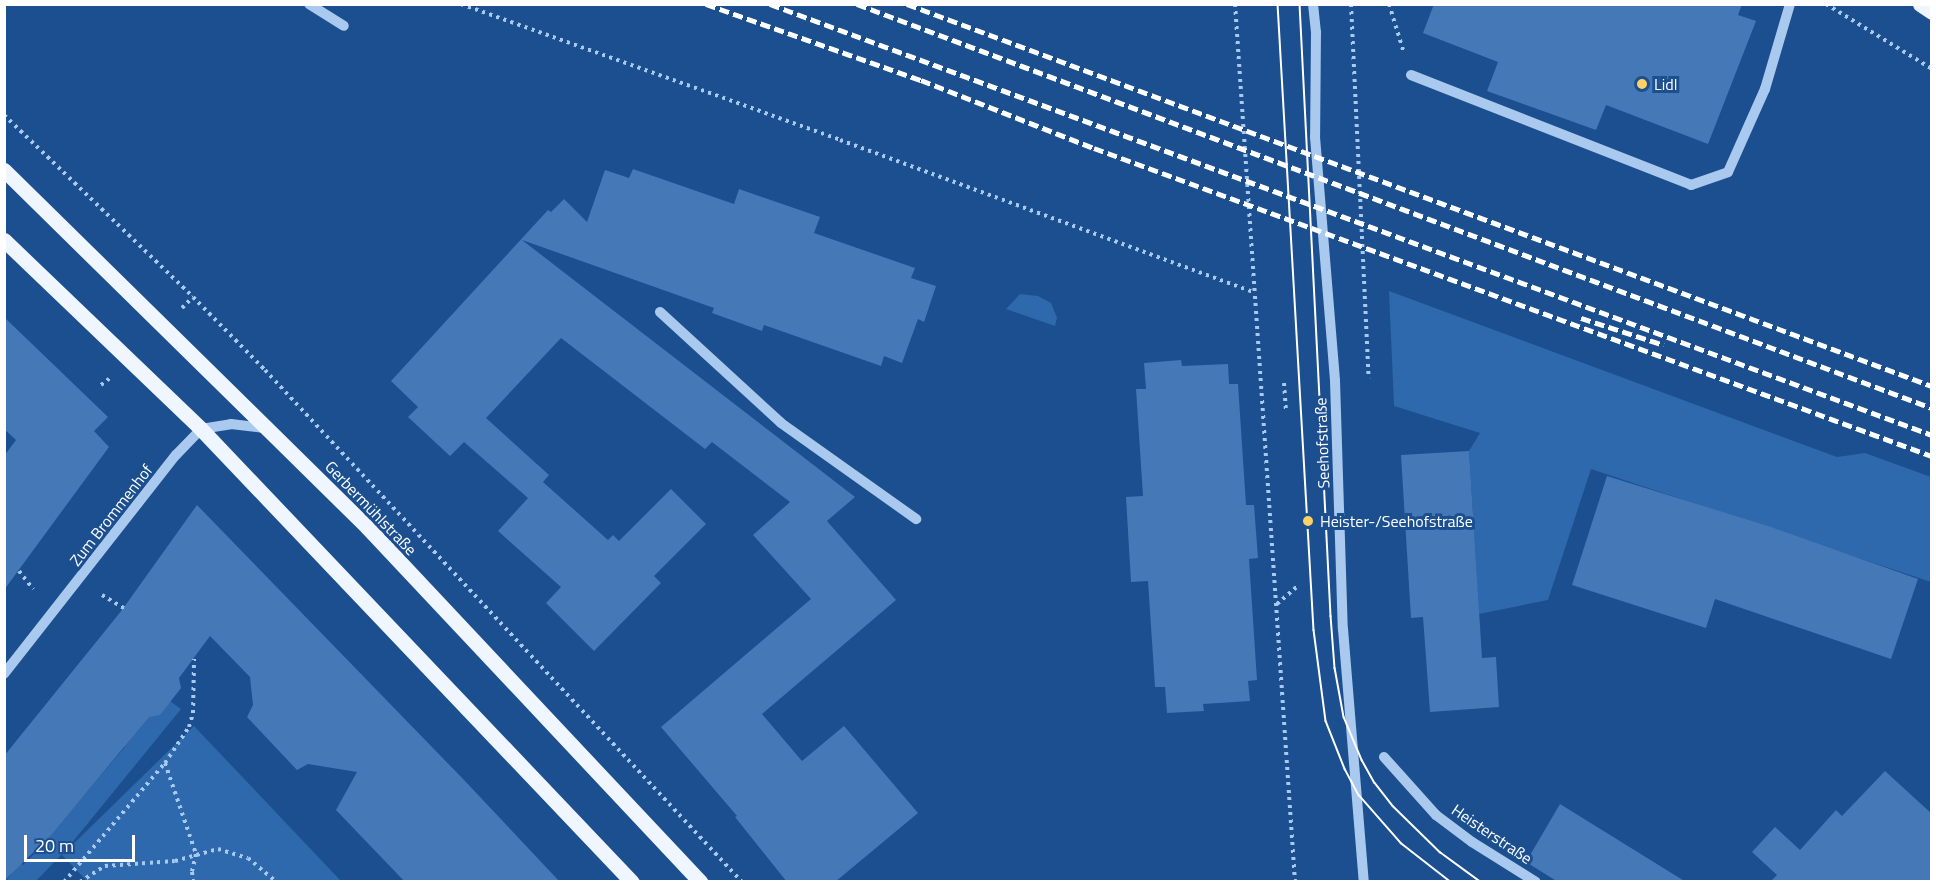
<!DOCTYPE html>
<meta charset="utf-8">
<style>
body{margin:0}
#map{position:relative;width:1936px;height:886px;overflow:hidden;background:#1b4f8f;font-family:"Titillium Web",sans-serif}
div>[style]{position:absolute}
.green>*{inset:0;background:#2e69ad}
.building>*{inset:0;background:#4478b7}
.path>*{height:4px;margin-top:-2px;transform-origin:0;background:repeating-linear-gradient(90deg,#a9c9ee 0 3px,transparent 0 7.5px)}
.minor>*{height:10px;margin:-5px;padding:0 5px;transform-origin:5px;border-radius:5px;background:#a9c9ee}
.major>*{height:15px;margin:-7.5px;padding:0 7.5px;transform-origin:7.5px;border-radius:7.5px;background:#f0f6ff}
.tram>*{height:1.5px;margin:-0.75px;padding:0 0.75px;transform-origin:0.75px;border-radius:0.75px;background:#fff}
.rail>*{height:4.5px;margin-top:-2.25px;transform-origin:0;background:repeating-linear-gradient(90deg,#fff 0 10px,transparent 0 14.5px)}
.dots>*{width:16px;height:16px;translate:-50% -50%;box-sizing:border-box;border:3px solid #1b4f8f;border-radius:50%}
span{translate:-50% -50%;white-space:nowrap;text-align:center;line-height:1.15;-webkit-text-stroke:6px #1b4f8f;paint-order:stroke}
.poi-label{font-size:16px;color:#fff}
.left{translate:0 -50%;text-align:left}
.street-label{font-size:16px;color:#fff}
.frame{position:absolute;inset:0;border:6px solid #fff;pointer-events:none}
.scale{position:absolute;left:24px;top:835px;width:111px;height:27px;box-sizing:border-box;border:3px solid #fff;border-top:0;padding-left:8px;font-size:18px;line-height:21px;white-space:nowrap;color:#fff;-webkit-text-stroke:4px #1b4f8f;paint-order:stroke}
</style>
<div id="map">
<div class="green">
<div style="clip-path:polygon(1389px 291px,1837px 457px,1865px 453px,1931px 477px,1931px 582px,1591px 469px,1548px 600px,1479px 614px,1469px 451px,1480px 433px,1394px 406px)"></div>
<div style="clip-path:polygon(1020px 294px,1038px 296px,1051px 303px,1057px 318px,1055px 326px,1006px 309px)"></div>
<div style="clip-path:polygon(170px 701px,181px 709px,66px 850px,36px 881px,5px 882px,20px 863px,23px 865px,34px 854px,32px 850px,35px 852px,51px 834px,125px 747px,123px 743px,126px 745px,148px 712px)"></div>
<div style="clip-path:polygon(194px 726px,341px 881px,87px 881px,62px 855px)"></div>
</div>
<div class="building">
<div style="clip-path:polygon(1434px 4px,1742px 4px,1738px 15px,1756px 21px,1708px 144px,1606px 105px,1596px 130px,1487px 91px,1498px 62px,1423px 33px)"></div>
<div style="clip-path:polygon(633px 169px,734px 204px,739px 189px,820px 217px,814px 233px,915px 268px,911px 278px,936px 286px,924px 322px,918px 319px,902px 363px,884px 356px,881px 366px,764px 325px,762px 331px,712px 313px,714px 308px,522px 240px,855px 497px,827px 521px,896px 600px,762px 714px,802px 761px,844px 726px,918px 813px,835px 882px,787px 882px,735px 817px,737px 816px,661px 727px,811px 599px,753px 535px,790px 502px,712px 442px,705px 449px,561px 338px,486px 418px,549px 475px,543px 482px,608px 540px,613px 535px,619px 541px,671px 489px,706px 524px,654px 576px,661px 583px,594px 651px,546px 603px,561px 587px,498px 531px,528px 498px,464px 442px,450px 456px,408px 417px,418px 407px,391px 381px,548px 210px,551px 212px,564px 199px,587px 222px,605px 170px,629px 178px)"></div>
<div style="clip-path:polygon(4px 317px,108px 417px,94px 431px,109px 447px,4px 590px,4px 456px,16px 440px,4px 429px)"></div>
<div style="clip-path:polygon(1181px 360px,1182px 366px,1228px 364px,1229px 384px,1238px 384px,1246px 505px,1254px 505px,1258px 558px,1249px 559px,1257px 680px,1248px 681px,1250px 701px,1203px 704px,1204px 711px,1167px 713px,1165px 687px,1155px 687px,1148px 581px,1131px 582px,1126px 497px,1143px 496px,1136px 389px,1146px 389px,1144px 363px)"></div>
<div style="clip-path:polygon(1469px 451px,1482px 658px,1496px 657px,1499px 707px,1430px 712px,1423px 617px,1411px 618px,1401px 455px)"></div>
<div style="clip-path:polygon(1607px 476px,1771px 527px,1918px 579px,1891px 659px,1715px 599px,1706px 628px,1572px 585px)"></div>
<div style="clip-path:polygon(197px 505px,465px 781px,560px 882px,405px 882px,336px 810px,357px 772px,308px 764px,297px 770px,247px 717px,253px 705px,250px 677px,210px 636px,179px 678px,181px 688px,160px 715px,149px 717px,52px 834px,4px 881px,4px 756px,122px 610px)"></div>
<div style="clip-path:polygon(1885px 771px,1932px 814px,1932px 882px,1770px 882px,1777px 875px,1752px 852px,1775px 827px,1800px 850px,1836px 810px,1842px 816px)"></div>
<div style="clip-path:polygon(1560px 804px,1686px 882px,1558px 882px,1526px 862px)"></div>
</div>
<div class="path">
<div style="left:461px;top:4px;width:403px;rotate:19.7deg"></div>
<div style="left:840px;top:140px;width:442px;rotate:20.2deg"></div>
<div style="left:1235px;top:4px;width:880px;rotate:86.09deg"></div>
<div style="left:1351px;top:4px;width:375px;rotate:87.3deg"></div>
<div style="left:1389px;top:4px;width:51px;rotate:73deg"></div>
<div style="left:1826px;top:4px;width:124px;rotate:31.5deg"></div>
<div style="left:4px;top:115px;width:262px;rotate:43.9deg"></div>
<div style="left:193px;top:297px;width:103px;rotate:45.4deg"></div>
<div style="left:265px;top:370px;width:700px;rotate:47.03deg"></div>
<div style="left:182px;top:308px;width:16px;rotate:-45deg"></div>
<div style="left:1284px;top:383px;width:29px;rotate:86deg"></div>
<div style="left:101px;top:385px;width:11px;rotate:-38deg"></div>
<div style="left:19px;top:571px;width:23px;rotate:52deg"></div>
<div style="left:102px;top:595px;width:26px;rotate:31deg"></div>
<div style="left:1277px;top:604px;width:28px;rotate:-41deg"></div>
<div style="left:165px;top:763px;width:96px;rotate:71.2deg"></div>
<div style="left:196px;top:854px;width:18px;rotate:103deg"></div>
<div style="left:192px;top:872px;width:10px;rotate:84deg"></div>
<div style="left:64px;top:882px;width:156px;rotate:-49.7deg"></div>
<div style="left:165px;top:763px;width:43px;rotate:-56.3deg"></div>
<div style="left:189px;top:727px;width:15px;rotate:-74deg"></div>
<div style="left:193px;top:713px;width:54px;rotate:-88.9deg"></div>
<div style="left:80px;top:882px;width:30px;rotate:-33deg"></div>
<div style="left:105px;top:866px;width:70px;rotate:-4.1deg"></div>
<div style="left:175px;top:861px;width:45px;rotate:-15.6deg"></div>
<div style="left:218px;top:849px;width:31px;rotate:17deg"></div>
<div style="left:248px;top:858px;width:38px;rotate:40deg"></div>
</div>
<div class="minor">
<div style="left:309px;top:4px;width:41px;rotate:32.2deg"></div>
<div style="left:1313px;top:4px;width:28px;rotate:84deg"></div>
<div style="left:1316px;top:32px;width:105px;rotate:90.5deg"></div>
<div style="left:1315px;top:137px;width:245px;rotate:85.3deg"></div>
<div style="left:1335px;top:381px;width:248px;rotate:88.2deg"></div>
<div style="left:1343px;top:629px;width:254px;rotate:85.3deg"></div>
<div style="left:1411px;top:75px;width:301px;rotate:21.4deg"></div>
<div style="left:1691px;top:185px;width:39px;rotate:-19deg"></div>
<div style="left:1728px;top:172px;width:91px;rotate:-66deg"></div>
<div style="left:1765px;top:89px;width:89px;rotate:-73.6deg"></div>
<div style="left:660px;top:312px;width:164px;rotate:42.5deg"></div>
<div style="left:781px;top:423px;width:166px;rotate:35.4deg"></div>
<div style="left:4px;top:674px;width:278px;rotate:-51.9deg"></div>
<div style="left:176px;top:455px;width:36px;rotate:-46deg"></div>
<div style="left:201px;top:429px;width:30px;rotate:-9deg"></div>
<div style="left:231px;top:424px;width:34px;rotate:7deg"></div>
<div style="left:1384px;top:757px;width:78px;rotate:48.1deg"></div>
<div style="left:1436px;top:815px;width:45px;rotate:36.9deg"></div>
<div style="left:1472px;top:842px;width:75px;rotate:32deg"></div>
</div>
<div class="major">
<div style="left:1920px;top:4px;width:14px;rotate:34deg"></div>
<div style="left:4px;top:170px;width:509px;rotate:44.52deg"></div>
<div style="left:367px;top:527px;width:487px;rotate:46.8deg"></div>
<div style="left:4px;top:240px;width:273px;rotate:43.8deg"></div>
<div style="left:201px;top:429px;width:625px;rotate:46.43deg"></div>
</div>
<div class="tram">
<div style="left:1278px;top:4px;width:627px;rotate:86.71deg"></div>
<div style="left:1314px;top:630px;width:92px;rotate:82.5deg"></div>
<div style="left:1326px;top:721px;width:52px;rotate:68.4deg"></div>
<div style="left:1345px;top:769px;width:30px;rotate:62deg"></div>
<div style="left:1359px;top:795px;width:64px;rotate:48.8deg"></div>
<div style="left:1401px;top:843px;width:63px;rotate:38deg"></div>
<div style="left:1300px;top:4px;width:613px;rotate:87.1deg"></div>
<div style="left:1331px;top:616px;width:52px;rotate:85.6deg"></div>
<div style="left:1335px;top:668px;width:50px;rotate:79.6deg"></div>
<div style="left:1344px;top:717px;width:47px;rotate:67.3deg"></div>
<div style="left:1362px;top:760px;width:26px;rotate:61deg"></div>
<div style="left:1375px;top:783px;width:29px;rotate:52deg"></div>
<div style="left:1393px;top:806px;width:66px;rotate:44.4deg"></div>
<div style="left:1440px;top:852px;width:51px;rotate:36.2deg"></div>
</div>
<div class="rail">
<div style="left:706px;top:4px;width:228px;rotate:19.5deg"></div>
<div style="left:921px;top:80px;width:186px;rotate:21.5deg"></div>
<div style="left:1094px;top:148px;width:893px;rotate:20.18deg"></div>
<div style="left:770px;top:4px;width:1239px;rotate:20.35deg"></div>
<div style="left:857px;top:4px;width:1148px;rotate:20.6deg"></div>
<div style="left:907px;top:4px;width:1094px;rotate:20.44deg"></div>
<div style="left:1581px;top:318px;width:87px;rotate:18deg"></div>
</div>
<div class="dots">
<div style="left:1642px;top:84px;background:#ffd166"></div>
<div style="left:1308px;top:521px;background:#ffd166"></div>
</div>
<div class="poi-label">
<span class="left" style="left:1654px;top:84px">Lidl</span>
<span class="left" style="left:1320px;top:521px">Heister-/Seehofstraße</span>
</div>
<div class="street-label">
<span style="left:1322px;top:443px;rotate:-92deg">Seehofstraße</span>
<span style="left:371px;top:508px;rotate:46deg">Gerbermühlstraße</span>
<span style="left:111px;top:515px;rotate:-52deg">Zum Brommenhof</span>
<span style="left:1492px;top:834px;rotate:34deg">Heisterstraße</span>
</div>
<div class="frame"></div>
<div class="scale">20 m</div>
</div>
